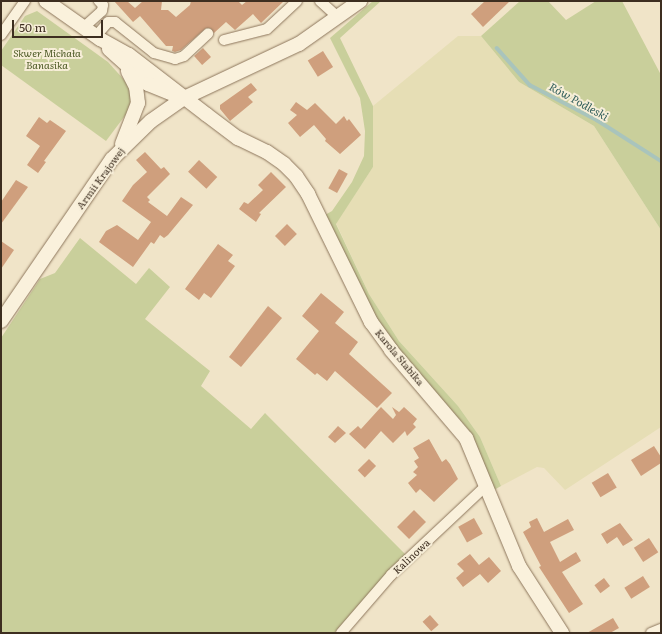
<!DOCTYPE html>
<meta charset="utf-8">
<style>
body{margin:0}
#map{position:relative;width:662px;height:634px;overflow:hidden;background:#f0e4c8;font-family:Literata,serif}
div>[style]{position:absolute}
.farmland>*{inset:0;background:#e6deb5}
.green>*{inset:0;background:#c9cf9b}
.stream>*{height:3.5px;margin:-1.75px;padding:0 1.75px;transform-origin:1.75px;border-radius:1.75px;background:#a9c4bc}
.building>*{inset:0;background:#cf9f7d;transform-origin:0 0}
.roads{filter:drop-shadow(0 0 1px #8d765c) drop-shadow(0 0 1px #8d765c)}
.street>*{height:10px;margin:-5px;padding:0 5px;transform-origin:5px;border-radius:5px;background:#faf1dc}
.secondary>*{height:14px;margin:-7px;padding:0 7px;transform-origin:7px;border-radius:7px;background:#faf1dc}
span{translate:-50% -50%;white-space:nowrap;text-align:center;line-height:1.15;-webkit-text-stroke:4px #f7eed8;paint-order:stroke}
.park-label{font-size:10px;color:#4d5a26;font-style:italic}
.street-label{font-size:10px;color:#3d2e20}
.water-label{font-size:11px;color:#2f5d5a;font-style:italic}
.frame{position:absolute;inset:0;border:2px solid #3d2e20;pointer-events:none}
.scale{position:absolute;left:12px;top:20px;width:91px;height:18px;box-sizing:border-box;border:2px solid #3d2e20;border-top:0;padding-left:5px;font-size:12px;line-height:14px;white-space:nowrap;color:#3d2e20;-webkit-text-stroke:3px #f7eed8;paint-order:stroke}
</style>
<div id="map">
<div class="farmland">
<div style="clip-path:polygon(458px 36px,481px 36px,519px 82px,594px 126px,661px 230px,661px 427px,565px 490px,544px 468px,537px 467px,501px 486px,480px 437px,458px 406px,399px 341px,369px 294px,336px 223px,373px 167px,373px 106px)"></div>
</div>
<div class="green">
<div style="clip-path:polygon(373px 1px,381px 1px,340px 38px,373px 106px,373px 167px,336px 224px,369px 294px,399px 341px,458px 406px,480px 437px,501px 486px,494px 490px,468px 429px,404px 357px,372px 311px,325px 215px,332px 211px,352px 182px,364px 156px,365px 131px,360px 98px,330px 38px)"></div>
<div style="clip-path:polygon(520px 1px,548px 1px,566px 20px,596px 1px,622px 1px,661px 75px,661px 230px,594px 126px,519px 82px,481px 36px)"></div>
<div style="clip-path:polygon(37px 11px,108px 62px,126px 82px,131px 93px,130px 109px,106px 141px,1px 65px,1px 51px,25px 16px)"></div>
<div style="clip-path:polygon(80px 238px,136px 284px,149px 268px,170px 287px,145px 319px,210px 371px,201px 386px,251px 429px,265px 413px,405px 554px,334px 633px,1px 633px,1px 338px,40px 279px,55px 273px)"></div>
</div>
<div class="stream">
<div style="left:497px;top:48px;width:50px;rotate:48.3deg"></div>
<div style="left:530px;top:85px;width:76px;rotate:27.6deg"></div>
<div style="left:597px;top:120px;width:76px;rotate:32.6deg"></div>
</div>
<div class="building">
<div style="clip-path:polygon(114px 1px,127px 1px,135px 8px,143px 1px,162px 1px,161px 10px,168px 10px,176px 17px,190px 5px,191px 1px,238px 1px,242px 5px,247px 1px,284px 1px,261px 23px,253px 14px,235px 30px,226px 22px,214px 33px,210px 28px,206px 28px,181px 50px,175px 52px,172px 51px,173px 46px,166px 46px,140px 16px,133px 22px)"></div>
<div style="clip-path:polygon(485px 1px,510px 1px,483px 27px,471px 14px)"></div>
<div style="left:203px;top:48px;width:12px;height:12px;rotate:48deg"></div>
<div style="left:323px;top:51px;width:19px;height:18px;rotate:58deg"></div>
<div style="clip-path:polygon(251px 83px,257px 90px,248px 97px,253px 102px,230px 121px,220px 109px,220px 105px)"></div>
<div style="clip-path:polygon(296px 102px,307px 110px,315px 103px,336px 124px,344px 116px,347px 121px,349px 119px,361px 135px,340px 154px,325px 141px,326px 139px,314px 125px,300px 137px,288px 123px,297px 115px,290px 110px)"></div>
<div style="clip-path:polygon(39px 117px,47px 123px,50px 120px,66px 131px,44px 161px,46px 162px,38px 173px,27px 165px,40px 146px,26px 136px)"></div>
<div style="clip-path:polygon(145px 152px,161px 169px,164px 167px,170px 174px,147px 197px,150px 200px,148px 202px,167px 216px,181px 197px,193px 205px,168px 235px,164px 238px,160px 235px,154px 244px,151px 242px,133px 267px,99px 242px,106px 231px,117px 225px,138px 240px,151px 222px,122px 201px,133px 185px,147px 172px,136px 160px)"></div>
<div style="left:199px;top:160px;width:25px;height:16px;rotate:43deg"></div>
<div style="left:339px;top:169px;width:10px;height:22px;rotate:29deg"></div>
<div style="clip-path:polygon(271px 172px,286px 187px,259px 213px,261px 214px,256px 222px,239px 209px,244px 202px,248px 204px,263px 190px,258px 185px)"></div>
<div style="clip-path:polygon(16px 180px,28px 187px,1px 224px,1px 202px)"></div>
<div style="left:287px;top:224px;width:14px;height:17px;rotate:45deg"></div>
<div style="clip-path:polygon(1px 241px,14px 250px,1px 269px)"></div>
<div style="clip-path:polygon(218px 244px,233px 255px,228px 261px,235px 266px,211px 298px,204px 293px,199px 300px,185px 289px)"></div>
<div style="clip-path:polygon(321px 293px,344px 312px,335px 323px,358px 342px,349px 354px,392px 393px,377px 408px,335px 371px,327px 381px,317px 373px,315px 375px,296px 359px,319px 331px,302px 316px)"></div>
<div style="clip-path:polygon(268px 306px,282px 318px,241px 367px,229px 357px)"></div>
<div style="clip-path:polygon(381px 407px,393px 419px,396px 415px,392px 407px,399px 412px,404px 407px,417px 419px,413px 424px,416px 427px,407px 436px,405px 431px,393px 443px,381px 431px,365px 449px,349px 434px,358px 426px,361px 429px)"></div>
<div style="clip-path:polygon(338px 426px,346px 433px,335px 443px,328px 437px)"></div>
<div style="clip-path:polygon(429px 439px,442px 462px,446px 459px,450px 464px,458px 479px,434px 502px,420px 489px,416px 493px,408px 483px,417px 475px,413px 472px,418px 467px,414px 461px,419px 458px,413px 448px)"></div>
<div style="clip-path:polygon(654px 446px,661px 457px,661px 463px,641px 476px,631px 460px)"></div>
<div style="left:369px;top:459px;width:10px;height:16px;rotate:45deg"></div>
<div style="left:608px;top:473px;width:17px;height:19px;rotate:59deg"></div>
<div style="left:414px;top:510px;width:17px;height:24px;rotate:45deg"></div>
<div style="left:474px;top:518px;width:18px;height:18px;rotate:61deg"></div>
<div style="clip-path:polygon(537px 518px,544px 532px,568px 519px,574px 530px,550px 542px,560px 562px,576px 552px,581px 561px,562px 572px,583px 604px,569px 613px,539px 567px,541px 566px,523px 532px,531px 527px,529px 522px)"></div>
<div style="clip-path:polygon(620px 523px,633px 540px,623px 546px,617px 537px,607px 544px,601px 534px)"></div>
<div style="left:649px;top:538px;width:17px;height:18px;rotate:57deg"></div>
<div style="clip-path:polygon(470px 554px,479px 565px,489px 557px,501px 571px,488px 583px,480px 574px,463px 587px,456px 578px,464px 571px,457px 564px)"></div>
<div style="left:643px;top:576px;width:13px;height:22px;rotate:58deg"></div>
<div style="left:604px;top:578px;width:10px;height:12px;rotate:53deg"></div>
<div style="left:430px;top:615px;width:13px;height:10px;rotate:48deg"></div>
<div style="clip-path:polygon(613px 618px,619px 628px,610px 633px,587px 633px)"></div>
</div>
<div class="roads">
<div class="street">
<div style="left:320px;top:1px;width:25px;rotate:42deg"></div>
<div style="left:83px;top:28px;width:25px;rotate:-42deg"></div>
<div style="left:102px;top:11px;width:6px;rotate:-81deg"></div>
<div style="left:103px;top:5px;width:6px;rotate:-135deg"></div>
<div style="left:1px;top:35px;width:42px;rotate:-54.8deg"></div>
<div style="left:96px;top:36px;width:18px;rotate:-49deg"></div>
<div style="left:108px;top:22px;width:7px"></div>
<div style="left:115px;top:22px;width:50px;rotate:38.5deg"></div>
<div style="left:154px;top:53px;width:22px;rotate:16deg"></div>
<div style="left:175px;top:59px;width:9px;rotate:-18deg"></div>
<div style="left:184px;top:56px;width:33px;rotate:-43deg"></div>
<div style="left:224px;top:40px;width:44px;rotate:-14.3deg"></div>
<div style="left:267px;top:29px;width:41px;rotate:-43deg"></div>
<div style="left:341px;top:633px;width:77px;rotate:-49.2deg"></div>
<div style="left:391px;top:575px;width:132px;rotate:-43.2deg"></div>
<div style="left:651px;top:633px;width:11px;rotate:-22deg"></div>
</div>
<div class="secondary">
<div style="left:46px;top:1px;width:66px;rotate:35.1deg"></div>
<div style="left:100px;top:39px;width:33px;rotate:29deg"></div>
<div style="left:129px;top:55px;width:98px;rotate:37.6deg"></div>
<div style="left:207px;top:115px;width:39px;rotate:37deg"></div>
<div style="left:238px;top:138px;width:32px;rotate:26deg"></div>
<div style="left:267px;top:152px;width:21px;rotate:35deg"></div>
<div style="left:284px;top:164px;width:17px;rotate:45deg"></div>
<div style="left:296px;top:176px;width:22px;rotate:56deg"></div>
<div style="left:308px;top:194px;width:143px;rotate:63.8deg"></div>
<div style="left:371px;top:322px;width:34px;rotate:54deg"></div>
<div style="left:391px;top:350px;width:116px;rotate:49.6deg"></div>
<div style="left:466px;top:438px;width:139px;rotate:67.5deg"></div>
<div style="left:519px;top:566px;width:80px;rotate:57.3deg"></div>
<div style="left:109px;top:49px;width:52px;rotate:41.9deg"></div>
<div style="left:148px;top:84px;width:32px;rotate:22deg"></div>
<div style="left:122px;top:144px;width:44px;rotate:-68.7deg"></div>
<div style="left:138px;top:103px;width:16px;rotate:-97deg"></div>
<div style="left:136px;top:87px;width:18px;rotate:-117deg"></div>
<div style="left:1px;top:321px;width:196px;rotate:-55.6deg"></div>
<div style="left:112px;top:159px;width:54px;rotate:-44.3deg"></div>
<div style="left:151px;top:121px;width:40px;rotate:-34.9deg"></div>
<div style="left:184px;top:98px;width:127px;rotate:-25.2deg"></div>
<div style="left:299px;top:44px;width:75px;rotate:-35.2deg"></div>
</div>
</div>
<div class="park-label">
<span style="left:47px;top:58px">Skwer Michała<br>Banasika</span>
</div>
<div class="street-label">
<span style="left:100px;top:178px;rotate:-54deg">Armii Krajowej</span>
<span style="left:400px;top:357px;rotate:50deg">Karola Stabika</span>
<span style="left:411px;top:556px;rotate:-43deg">Kalinowa</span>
</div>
<div class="water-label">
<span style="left:579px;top:101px;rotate:29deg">Rów Podleski</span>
</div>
<div class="frame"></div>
<div class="scale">50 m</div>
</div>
